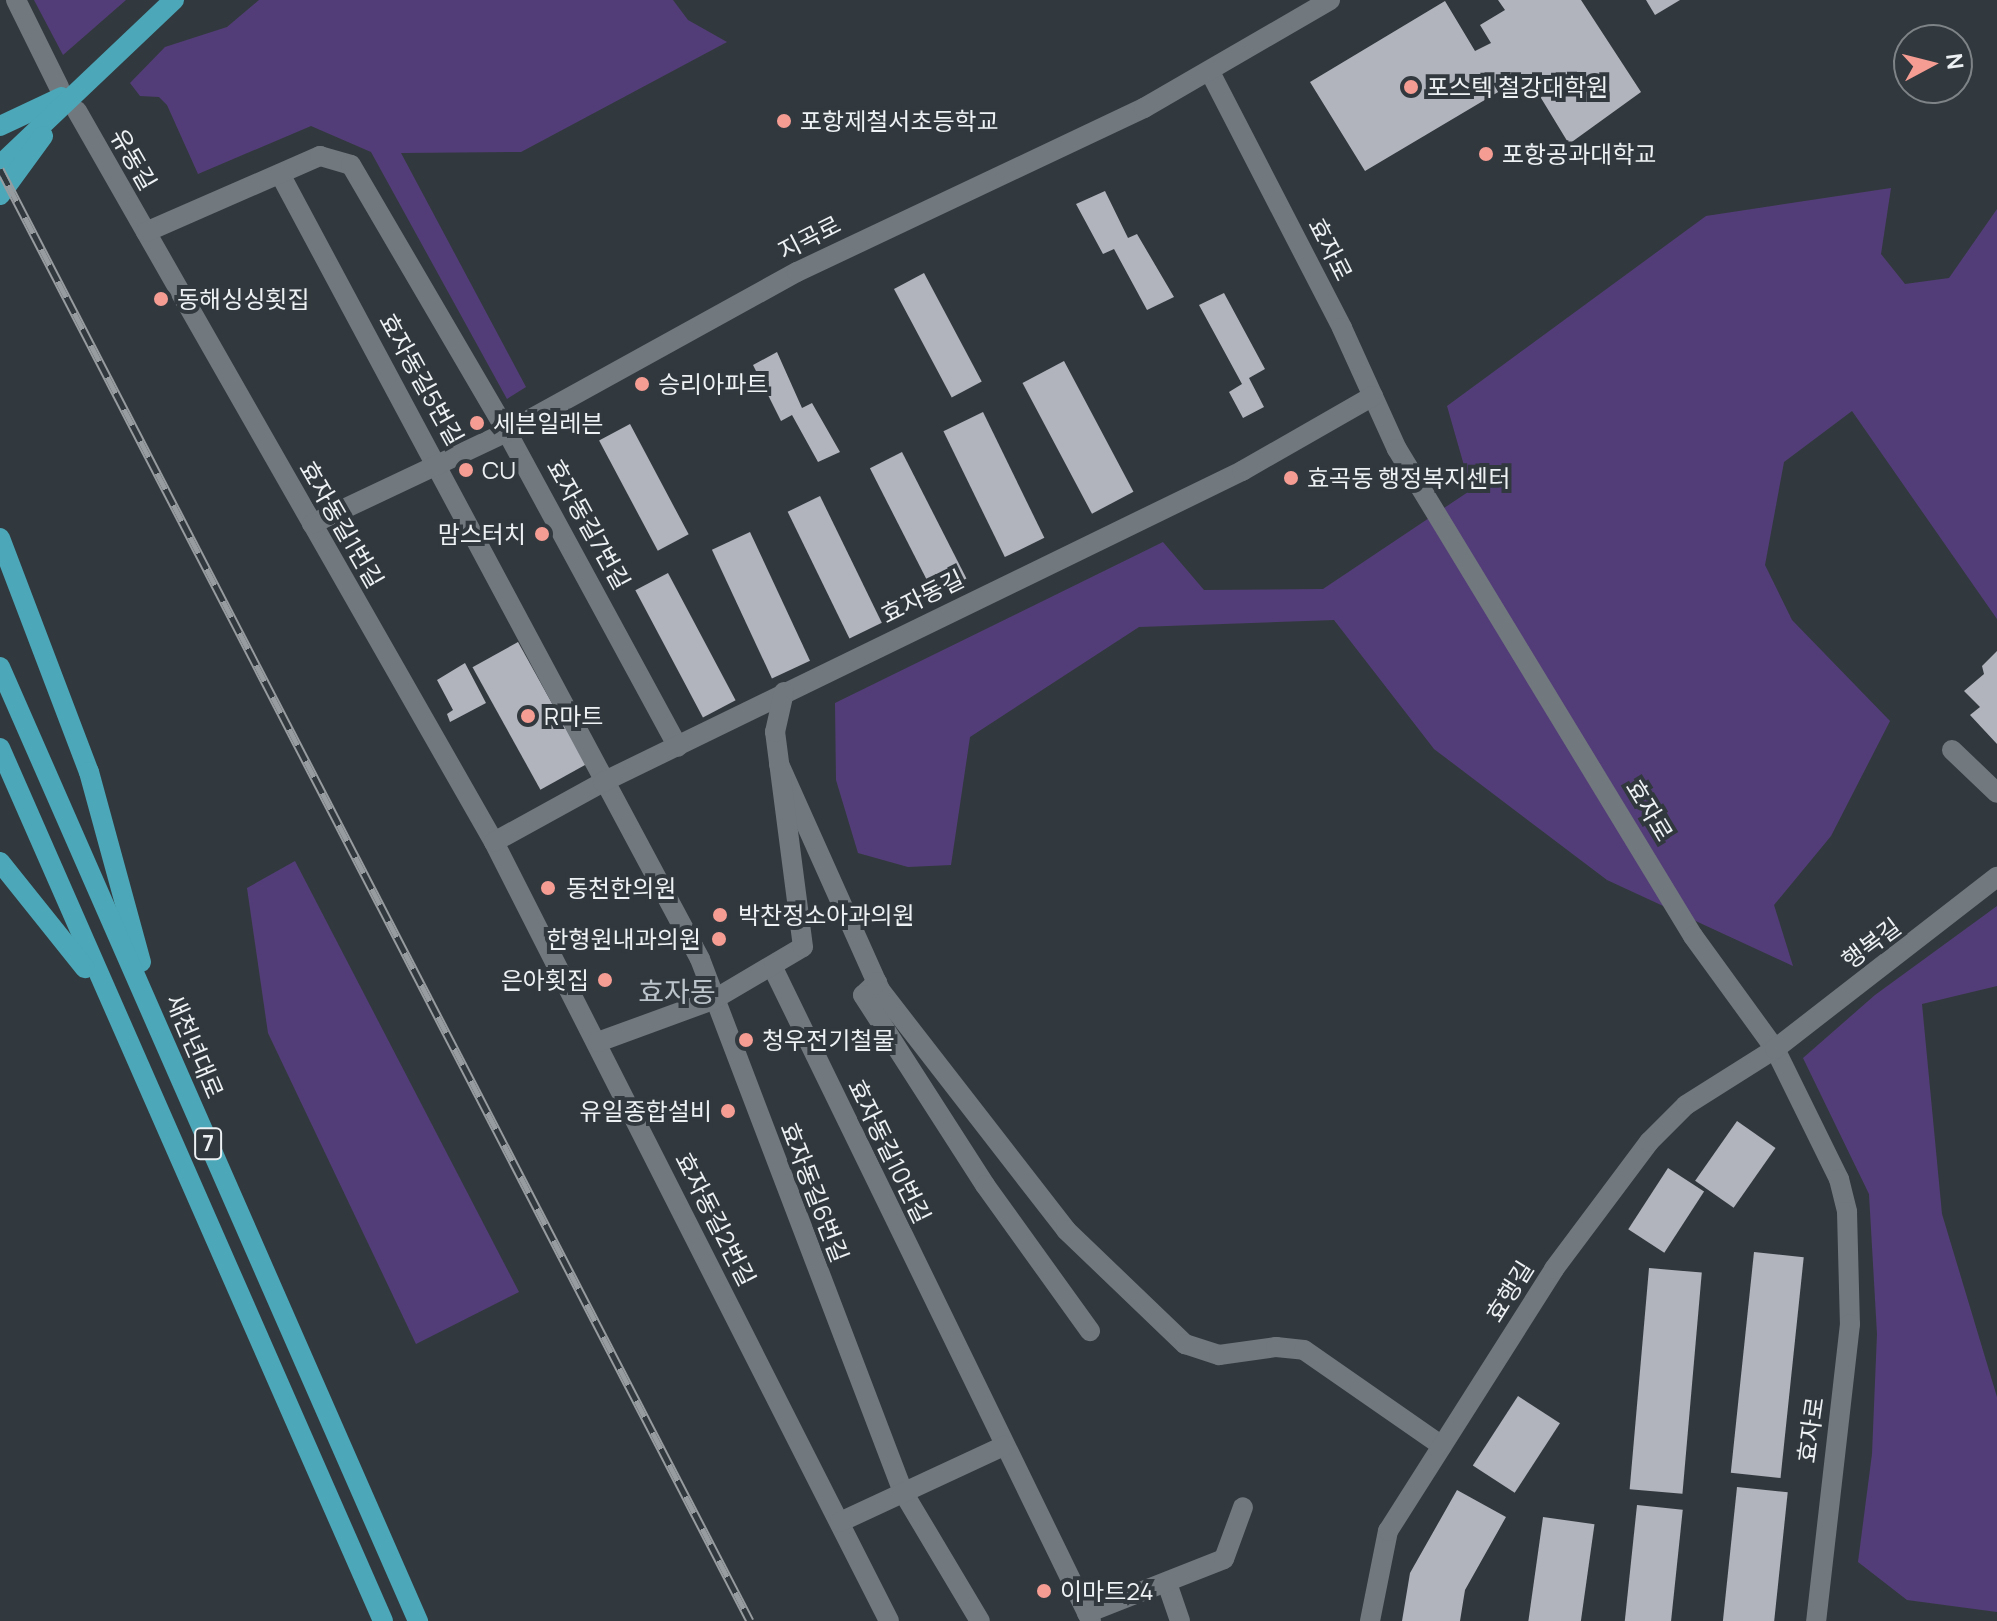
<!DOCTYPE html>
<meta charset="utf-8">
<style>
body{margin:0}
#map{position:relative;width:1997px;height:1621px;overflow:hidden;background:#32393e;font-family:Manrope,"Noto Sans KR",sans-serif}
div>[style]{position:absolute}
.green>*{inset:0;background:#533d78}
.building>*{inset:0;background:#b1b4bd;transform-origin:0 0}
.minor>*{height:20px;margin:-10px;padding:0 10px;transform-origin:10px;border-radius:10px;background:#71787e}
.major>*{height:20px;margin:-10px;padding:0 10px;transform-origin:10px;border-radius:10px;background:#4ca7b8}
.rail>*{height:9px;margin-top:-4.5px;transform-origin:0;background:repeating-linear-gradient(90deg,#32393e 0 18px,#979ca0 0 36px);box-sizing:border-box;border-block:2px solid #979ca0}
.dots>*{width:22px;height:22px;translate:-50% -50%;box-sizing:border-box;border:4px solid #32393e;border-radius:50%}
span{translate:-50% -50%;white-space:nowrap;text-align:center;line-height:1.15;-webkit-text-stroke:8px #32393e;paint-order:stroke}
.shield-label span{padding:2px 6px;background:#32393e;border:2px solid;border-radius:6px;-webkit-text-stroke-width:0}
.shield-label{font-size:22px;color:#edf1f4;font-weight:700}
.poi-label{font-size:24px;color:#edf1f4}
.left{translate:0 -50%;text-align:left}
.right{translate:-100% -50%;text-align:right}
.street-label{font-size:24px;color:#edf1f4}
.quarter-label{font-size:28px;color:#bcc4cb}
.north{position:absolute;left:1893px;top:24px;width:80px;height:80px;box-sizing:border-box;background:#32393e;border:2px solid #7d8387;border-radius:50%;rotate:83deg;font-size:22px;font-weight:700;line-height:32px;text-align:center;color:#edf1f4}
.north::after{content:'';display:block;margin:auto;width:28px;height:36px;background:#f59c93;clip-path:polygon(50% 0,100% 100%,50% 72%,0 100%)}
</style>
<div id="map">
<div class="green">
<div style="clip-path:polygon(34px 0,126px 0,63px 55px)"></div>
<div style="clip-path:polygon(259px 0,673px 0,688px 20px,727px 42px,521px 152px,401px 153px,526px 387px,507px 399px,371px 152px,311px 126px,198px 174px,167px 105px,159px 97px,140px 96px,130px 83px,165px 47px,227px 27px)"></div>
<div style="clip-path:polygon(1891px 188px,1881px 254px,1905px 284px,1949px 278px,1997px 209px,1997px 619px,1852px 411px,1784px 462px,1765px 565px,1792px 620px,1890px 721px,1831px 836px,1774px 905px,1793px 966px,1607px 880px,1434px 749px,1334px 620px,1139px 627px,970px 737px,951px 865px,908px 867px,858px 853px,836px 780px,835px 703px,1163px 542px,1204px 590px,1323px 589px,1471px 490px,1447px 406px,1706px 216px)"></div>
<div style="clip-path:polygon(295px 861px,519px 1292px,416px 1344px,268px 1033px,247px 888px)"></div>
<div style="clip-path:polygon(1997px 906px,1997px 986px,1922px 1004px,1942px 1214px,1997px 1397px,1997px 1612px,1907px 1600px,1858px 1562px,1872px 1454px,1877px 1334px,1869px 1194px,1803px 1058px,1875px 995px)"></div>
</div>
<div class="building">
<div style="clip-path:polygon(1498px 0,1581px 0,1641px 92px,1569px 144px,1527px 75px,1365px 171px,1310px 82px,1445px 1px,1475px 51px,1491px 43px,1480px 25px,1505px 10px)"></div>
<div style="clip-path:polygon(1646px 0,1680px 0,1655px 15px)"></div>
<div style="clip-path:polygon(1105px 191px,1128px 238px,1137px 234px,1174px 297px,1147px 310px,1114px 249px,1103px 254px,1076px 204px)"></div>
<div style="left:924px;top:273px;width:123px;height:34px;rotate:62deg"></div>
<div style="clip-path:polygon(1224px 293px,1265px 369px,1249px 378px,1264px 407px,1243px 418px,1229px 392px,1242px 384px,1199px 305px)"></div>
<div style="clip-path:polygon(777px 352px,802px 408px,812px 403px,840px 452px,818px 462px,792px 415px,781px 421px,753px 365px)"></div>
<div style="left:1064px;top:361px;width:148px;height:47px;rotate:62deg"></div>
<div style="left:983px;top:412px;width:140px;height:44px;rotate:64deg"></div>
<div style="left:630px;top:424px;width:125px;height:35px;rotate:62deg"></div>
<div style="left:902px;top:452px;width:142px;height:36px;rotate:63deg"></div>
<div style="left:820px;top:496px;width:141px;height:36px;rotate:64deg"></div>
<div style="left:750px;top:532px;width:142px;height:42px;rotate:65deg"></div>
<div style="left:668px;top:573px;width:144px;height:37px;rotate:62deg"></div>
<div style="left:518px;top:642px;width:140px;height:52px;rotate:61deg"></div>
<div style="clip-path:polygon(1997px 651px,1997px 744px,1970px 715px,1980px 707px,1964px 691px,1984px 674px,1982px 666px)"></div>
<div style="clip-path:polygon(465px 663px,486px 703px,450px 722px,447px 714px,453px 710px,437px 680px)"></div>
<div style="left:1737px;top:1121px;width:47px;height:73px;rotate:35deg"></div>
<div style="left:1668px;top:1168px;width:43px;height:73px;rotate:33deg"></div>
<div style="left:1754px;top:1252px;width:50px;height:222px;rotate:6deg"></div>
<div style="left:1649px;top:1268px;width:53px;height:222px;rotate:5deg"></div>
<div style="left:1518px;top:1396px;width:50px;height:83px;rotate:33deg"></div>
<div style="left:1737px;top:1487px;width:51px;height:135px;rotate:6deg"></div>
<div style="clip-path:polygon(1457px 1490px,1506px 1517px,1465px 1590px,1460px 1621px,1402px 1621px,1410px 1573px)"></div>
<div style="left:1637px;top:1505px;width:46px;height:117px;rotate:6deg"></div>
<div style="left:1543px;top:1517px;width:52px;height:105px;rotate:8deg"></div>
</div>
<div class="minor">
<div style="left:16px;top:0;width:97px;rotate:63.7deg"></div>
<div style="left:1210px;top:72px;width:288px;rotate:62.7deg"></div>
<div style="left:1342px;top:328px;width:133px;rotate:65.6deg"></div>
<div style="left:1397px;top:449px;width:570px;rotate:58.71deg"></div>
<div style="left:1693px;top:936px;width:140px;rotate:54deg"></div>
<div style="left:1775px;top:1049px;width:145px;rotate:63.8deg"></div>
<div style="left:1839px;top:1179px;width:34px;rotate:76deg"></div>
<div style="left:1847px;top:1212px;width:112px;rotate:88.5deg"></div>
<div style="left:1850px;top:1324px;width:299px;rotate:96.5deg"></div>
<div style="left:77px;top:111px;width:842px;rotate:60.3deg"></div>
<div style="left:494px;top:842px;width:873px;rotate:63.11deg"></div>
<div style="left:280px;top:174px;width:890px;rotate:61.85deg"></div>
<div style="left:700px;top:959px;width:570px;rotate:69.15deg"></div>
<div style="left:903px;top:1492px;width:150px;rotate:59.2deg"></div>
<div style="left:146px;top:232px;width:190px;rotate:-23.6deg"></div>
<div style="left:320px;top:156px;width:32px;rotate:16deg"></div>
<div style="left:351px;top:165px;width:309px;rotate:59.7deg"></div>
<div style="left:507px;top:432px;width:358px;rotate:61.5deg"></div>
<div style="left:312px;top:524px;width:216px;rotate:-25.3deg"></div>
<div style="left:507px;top:432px;width:331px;rotate:-28.9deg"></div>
<div style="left:797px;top:272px;width:384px;rotate:-25.3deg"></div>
<div style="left:1144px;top:108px;width:215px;rotate:-30.1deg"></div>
<div style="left:1952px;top:750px;width:62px;rotate:43.7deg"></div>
<div style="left:779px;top:764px;width:248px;rotate:65.9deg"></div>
<div style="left:880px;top:990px;width:304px;rotate:52.2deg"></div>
<div style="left:1066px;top:1230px;width:165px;rotate:43.8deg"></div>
<div style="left:1185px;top:1344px;width:36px;rotate:18deg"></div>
<div style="left:1219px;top:1355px;width:58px;rotate:-8deg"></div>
<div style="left:1276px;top:1347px;width:28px;rotate:6deg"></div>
<div style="left:1304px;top:1350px;width:168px;rotate:34.8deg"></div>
<div style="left:494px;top:842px;width:124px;rotate:-28.8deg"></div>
<div style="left:603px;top:782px;width:711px;rotate:-25.95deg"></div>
<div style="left:1242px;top:471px;width:151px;rotate:-29.8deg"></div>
<div style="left:773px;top:968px;width:726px;rotate:64.03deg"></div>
<div style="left:877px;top:982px;width:19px;rotate:137deg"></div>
<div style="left:863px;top:995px;width:226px;rotate:57.3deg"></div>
<div style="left:985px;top:1185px;width:180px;rotate:54.3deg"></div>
<div style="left:598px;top:1042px;width:122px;rotate:-20.1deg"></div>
<div style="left:713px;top:1000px;width:104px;rotate:-30.5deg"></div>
<div style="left:803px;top:947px;width:217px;rotate:-97.4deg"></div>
<div style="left:775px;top:732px;width:41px;rotate:-77.3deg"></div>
<div style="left:840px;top:1522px;width:181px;rotate:-24.9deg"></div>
<div style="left:1167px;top:1583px;width:40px;rotate:71.1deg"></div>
<div style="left:1087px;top:1613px;width:147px;rotate:-21.5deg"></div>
<div style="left:1224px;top:1559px;width:55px;rotate:-69.9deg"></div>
<div style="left:1370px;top:1621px;width:92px;rotate:-78.7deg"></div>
<div style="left:1388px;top:1531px;width:310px;rotate:-57.6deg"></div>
<div style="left:1554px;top:1269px;width:159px;rotate:-53.2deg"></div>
<div style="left:1649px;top:1142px;width:52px;rotate:-45deg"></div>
<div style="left:1686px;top:1105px;width:105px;rotate:-32.2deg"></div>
<div style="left:1775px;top:1049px;width:281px;rotate:-37.8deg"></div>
</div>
<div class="major">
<div style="left:0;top:126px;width:68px;rotate:-25.1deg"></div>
<div style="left:0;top:165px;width:240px;rotate:-43.5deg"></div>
<div style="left:0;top:195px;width:73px;rotate:-53.9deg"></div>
<div style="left:0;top:538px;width:250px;rotate:69.2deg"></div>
<div style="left:89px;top:772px;width:197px;rotate:74.7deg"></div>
<div style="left:0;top:667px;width:1042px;rotate:66.34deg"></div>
<div style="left:0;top:748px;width:953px;rotate:66.31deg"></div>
<div style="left:0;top:862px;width:136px;rotate:51.3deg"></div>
</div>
<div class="rail">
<div style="left:0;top:169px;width:1634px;rotate:62.68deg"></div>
</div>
<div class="dots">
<div style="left:1411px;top:87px;background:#f59c93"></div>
<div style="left:784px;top:121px;background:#f59c93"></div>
<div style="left:1486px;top:154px;background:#f59c93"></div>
<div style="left:161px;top:299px;background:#f59c93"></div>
<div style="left:642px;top:384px;background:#f59c93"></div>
<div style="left:477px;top:423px;background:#f59c93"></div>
<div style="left:466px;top:470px;background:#f59c93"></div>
<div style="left:1291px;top:478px;background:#f59c93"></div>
<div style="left:542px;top:534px;background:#f59c93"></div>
<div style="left:528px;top:716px;background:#f59c93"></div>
<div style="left:548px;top:888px;background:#f59c93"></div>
<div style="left:720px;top:915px;background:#f59c93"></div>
<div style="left:719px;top:939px;background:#f59c93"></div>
<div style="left:605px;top:980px;background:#f59c93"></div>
<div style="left:746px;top:1040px;background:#f59c93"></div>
<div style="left:728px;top:1111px;background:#f59c93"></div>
<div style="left:1044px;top:1591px;background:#f59c93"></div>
</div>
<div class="shield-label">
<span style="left:208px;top:1144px">7</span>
</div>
<div class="poi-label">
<span class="left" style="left:1427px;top:87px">포스텍 철강대학원</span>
<span class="left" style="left:800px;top:121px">포항제철서초등학교</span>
<span class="left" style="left:1502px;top:154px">포항공과대학교</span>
<span class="left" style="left:177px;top:299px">동해싱싱횟집</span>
<span class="left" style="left:658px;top:384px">승리아파트</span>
<span class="left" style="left:493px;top:423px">세븐일레븐</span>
<span class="left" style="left:482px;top:470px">CU</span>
<span class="left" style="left:1307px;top:478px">효곡동 행정복지센터</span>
<span class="right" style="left:526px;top:534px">맘스터치</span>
<span class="left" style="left:544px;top:716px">R마트</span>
<span class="left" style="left:566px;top:888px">동천한의원</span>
<span class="left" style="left:738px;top:915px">박찬정소아과의원</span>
<span class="right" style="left:701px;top:939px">한형원내과의원</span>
<span class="right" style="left:589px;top:980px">은아횟집</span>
<span class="left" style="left:762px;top:1040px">청우전기철물</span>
<span class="right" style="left:712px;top:1111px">유일종합설비</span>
<span class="left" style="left:1060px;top:1591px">이마트24</span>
</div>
<div class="street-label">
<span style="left:134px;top:159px;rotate:60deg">유동길</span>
<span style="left:809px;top:237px;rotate:-27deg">지곡로</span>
<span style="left:1331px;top:249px;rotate:63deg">효자로</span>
<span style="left:422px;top:379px;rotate:61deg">효자동길5번길</span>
<span style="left:342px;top:524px;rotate:60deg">효자동길1번길</span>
<span style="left:589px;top:524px;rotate:61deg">효자동길7번길</span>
<span style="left:922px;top:596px;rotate:-26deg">효자동길</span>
<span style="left:1650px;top:810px;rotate:59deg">효자로</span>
<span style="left:1871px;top:943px;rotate:-37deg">행복길</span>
<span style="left:195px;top:1046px;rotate:67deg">새천년대로</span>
<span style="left:890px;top:1151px;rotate:64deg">효자동길10번길</span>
<span style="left:815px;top:1192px;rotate:69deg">효자동길6번길</span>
<span style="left:716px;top:1219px;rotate:63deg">효자동길2번길</span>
<span style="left:1509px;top:1291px;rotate:-58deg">효행길</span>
<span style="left:1810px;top:1430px;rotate:-82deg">효자로</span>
</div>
<div class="quarter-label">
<span style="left:677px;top:991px">효자동</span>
</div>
<div class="north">N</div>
</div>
